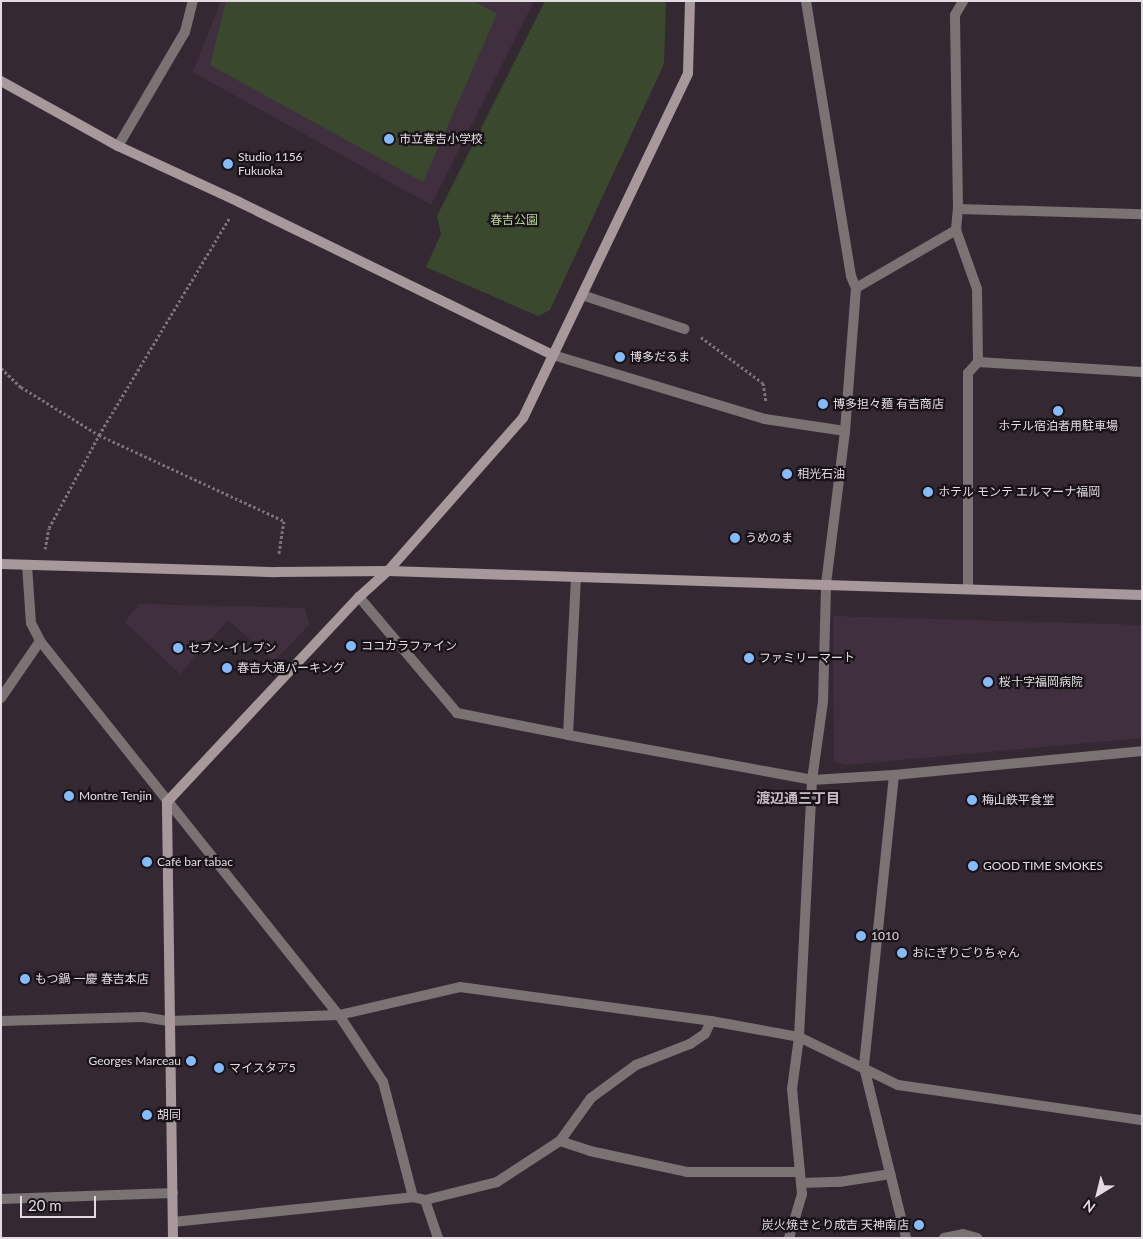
<!DOCTYPE html>
<meta charset="utf-8">
<style>
body{margin:0}
#map{position:relative;width:1143px;height:1239px;overflow:hidden;background:#342933;font-family:Lato,"Noto Sans JP",sans-serif}
div>[style]{position:absolute}
.built>*{inset:0;background:#40303f}
.green>*{inset:0;background:#3a482e}
.path>*{height:3px;margin-top:-1.5px;transform-origin:0;background:repeating-linear-gradient(90deg,#7d737c 0 2.5px,transparent 0 5px)}
.lane>*{height:10px;margin:-5px;padding:0 5px;transform-origin:5px;border-radius:5px;background:#7b7273}
.street>*{height:10px;margin:-5px;padding:0 5px;transform-origin:5px;border-radius:5px;background:#7b7273}
.secondary>*{height:10px;margin:-5px;padding:0 5px;transform-origin:5px;border-radius:5px;background:#a7999b}
.dots>*{width:14px;height:14px;translate:-50% -50%;box-sizing:border-box;border:2px solid #191318;border-radius:50%}
span{translate:-50% -50%;white-space:nowrap;text-align:center;line-height:1.15;-webkit-text-stroke:4.5px #191318;paint-order:stroke}
.poi-label{font-size:12px;color:#e2dbe1}
.left{translate:0 -50%;text-align:left}
.right{translate:-100% -50%;text-align:right}
.park-label{font-size:12px;color:#b3d696}
.neighbourhood-label{font-size:14px;color:#cabbc8;font-weight:700}
.frame{position:absolute;inset:0;border:2px solid #e2dbe1;pointer-events:none}
.north{position:absolute;left:1073px;top:1169px;width:50px;height:50px;-webkit-text-stroke:4px #191318;paint-order:stroke;rotate:216deg;font-size:14px;font-weight:700;line-height:20px;text-align:center;color:#e2dbe1}
.north::after{content:'';display:block;margin:auto;width:18px;height:22px;background:#e2dbe1;clip-path:polygon(50% 0,100% 100%,50% 72%,0 100%)}
.scale{position:absolute;left:20px;top:1196px;width:76px;height:22px;box-sizing:border-box;border:2px solid #e2dbe1;border-top:0;padding-left:6px;font-size:15px;line-height:18px;white-space:nowrap;color:#e2dbe1;-webkit-text-stroke:4px #191318;paint-order:stroke}
</style>
<div id="map">
<div class="built">
<div style="clip-path:polygon(221px 1px,534px 1px,431px 205px,193px 72px)"></div>
<div style="clip-path:polygon(139px 604px,305px 608px,309px 625px,274px 661px,228px 620px,180px 674px,125px 622px)"></div>
<div style="clip-path:polygon(833px 616px,1142px 625px,1142px 738px,846px 765px,834px 762px)"></div>
</div>
<div class="green">
<div style="clip-path:polygon(226px 1px,474px 1px,497px 14px,423px 182px,210px 65px)"></div>
<div style="clip-path:polygon(545px 1px,666px 1px,664px 64px,550px 310px,538px 316px,426px 267px,441px 234px,437px 216px)"></div>
</div>
<div class="path">
<div style="left:701px;top:337px;width:77px;rotate:36.6deg"></div>
<div style="left:763px;top:383px;width:18px;rotate:81deg"></div>
<div style="left:1px;top:368px;width:28px;rotate:44deg"></div>
<div style="left:21px;top:387px;width:92px;rotate:31.6deg"></div>
<div style="left:99px;top:435px;width:204px;rotate:24.9deg"></div>
<div style="left:284px;top:521px;width:33px;rotate:99deg"></div>
<div style="left:45px;top:549px;width:21px;rotate:-79deg"></div>
<div style="left:49px;top:528px;width:106px;rotate:-61.7deg"></div>
<div style="left:99px;top:435px;width:254px;rotate:-59deg"></div>
</div>
<div class="lane">
<div style="left:582px;top:295px;width:108px;rotate:18.3deg"></div>
<div style="left:173px;top:1222px;width:241px;rotate:-5.9deg"></div>
<div style="left:413px;top:1197px;width:119px;rotate:-104.6deg"></div>
<div style="left:383px;top:1082px;width:80px;rotate:-123.3deg"></div>
</div>
<div class="street">
<div style="left:118px;top:146px;width:132px;rotate:-59.6deg"></div>
<div style="left:185px;top:32px;width:32px;rotate:-76deg"></div>
<div style="left:958px;top:209px;width:184px;rotate:1.6deg"></div>
<div style="left:956px;top:230px;width:63px;rotate:70.4deg"></div>
<div style="left:977px;top:289px;width:73px;rotate:89.2deg"></div>
<div style="left:978px;top:362px;width:164px;rotate:3.5deg"></div>
<div style="left:856px;top:288px;width:116px;rotate:-30.1deg"></div>
<div style="left:956px;top:230px;width:21px;rotate:-85deg"></div>
<div style="left:958px;top:209px;width:194px;rotate:-90.9deg"></div>
<div style="left:955px;top:15px;width:16px;rotate:-60deg"></div>
<div style="left:553px;top:355px;width:221px;rotate:16.8deg"></div>
<div style="left:765px;top:419px;width:81px;rotate:8.5deg"></div>
<div style="left:27px;top:565px;width:58px;rotate:86.1deg"></div>
<div style="left:31px;top:623px;width:20px;rotate:63deg"></div>
<div style="left:40px;top:641px;width:479px;rotate:51.4deg"></div>
<div style="left:968px;top:588px;width:215px;rotate:-90deg"></div>
<div style="left:968px;top:373px;width:15px;rotate:-48deg"></div>
<div style="left:359px;top:597px;width:152px;rotate:49.8deg"></div>
<div style="left:457px;top:713px;width:113px;rotate:11.2deg"></div>
<div style="left:568px;top:735px;width:248px;rotate:10.4deg"></div>
<div style="left:812px;top:780px;width:82px;rotate:-3.5deg"></div>
<div style="left:894px;top:775px;width:249px;rotate:-5.5deg"></div>
<div style="left:1px;top:698px;width:69px;rotate:-55.6deg"></div>
<div style="left:568px;top:735px;width:156px;rotate:-87.1deg"></div>
<div style="left:894px;top:775px;width:294px;rotate:95.9deg"></div>
<div style="left:864px;top:1067px;width:176px;rotate:76.2deg"></div>
<div style="left:1px;top:1021px;width:142px;rotate:-1.6deg"></div>
<div style="left:143px;top:1017px;width:26px;rotate:9deg"></div>
<div style="left:169px;top:1021px;width:170px;rotate:-2deg"></div>
<div style="left:339px;top:1015px;width:124px;rotate:-13deg"></div>
<div style="left:460px;top:987px;width:253px;rotate:7.7deg"></div>
<div style="left:711px;top:1021px;width:89px;rotate:10.3deg"></div>
<div style="left:799px;top:1037px;width:110px;rotate:25.9deg"></div>
<div style="left:898px;top:1085px;width:246px;rotate:8.2deg"></div>
<div style="left:560px;top:1141px;width:32px;rotate:18deg"></div>
<div style="left:590px;top:1151px;width:99px;rotate:12.2deg"></div>
<div style="left:687px;top:1172px;width:113px"></div>
<div style="left:801px;top:1183px;width:38px;rotate:-2deg"></div>
<div style="left:839px;top:1182px;width:52px;rotate:-8.9deg"></div>
<div style="left:413px;top:1197px;width:12px;rotate:14deg"></div>
<div style="left:425px;top:1200px;width:74px;rotate:-14deg"></div>
<div style="left:497px;top:1182px;width:75px;rotate:-33.1deg"></div>
<div style="left:560px;top:1141px;width:53px;rotate:-54.2deg"></div>
<div style="left:591px;top:1098px;width:56px;rotate:-36.3deg"></div>
<div style="left:636px;top:1065px;width:58px;rotate:-21.3deg"></div>
<div style="left:690px;top:1044px;width:18px;rotate:-34deg"></div>
<div style="left:705px;top:1034px;width:14px;rotate:-65deg"></div>
<div style="left:1px;top:1199px;width:172px;rotate:-2deg"></div>
<div style="left:425px;top:1200px;width:40px;rotate:71.1deg"></div>
<div style="left:789px;top:1238px;width:46px;rotate:-73.5deg"></div>
<div style="left:802px;top:1194px;width:105px;rotate:-95.4deg"></div>
<div style="left:792px;top:1089px;width:52px;rotate:-82.3deg"></div>
<div style="left:799px;top:1037px;width:257px;rotate:-87.1deg"></div>
<div style="left:812px;top:780px;width:79px;rotate:-82deg"></div>
<div style="left:823px;top:702px;width:118px;rotate:-88.5deg"></div>
<div style="left:826px;top:584px;width:154px;rotate:-82.9deg"></div>
<div style="left:845px;top:431px;width:143px;rotate:-85.6deg"></div>
<div style="left:856px;top:288px;width:13px;rotate:-113deg"></div>
<div style="left:851px;top:276px;width:279px;rotate:-99.3deg"></div>
<div style="left:944px;top:1238px;width:19px;rotate:-12deg"></div>
<div style="left:963px;top:1234px;width:15px;rotate:16deg"></div>
</div>
<div class="secondary">
<div style="left:1px;top:81px;width:134px;rotate:29.1deg"></div>
<div style="left:118px;top:146px;width:133px;rotate:24.8deg"></div>
<div style="left:239px;top:202px;width:349px;rotate:26deg"></div>
<div style="left:1px;top:564px;width:275px;rotate:1.7deg"></div>
<div style="left:276px;top:572px;width:112px;rotate:-0.5deg"></div>
<div style="left:388px;top:571px;width:754px;rotate:1.82deg"></div>
<div style="left:173px;top:1238px;width:436px;rotate:-90.8deg"></div>
<div style="left:167px;top:802px;width:281px;rotate:-46.9deg"></div>
<div style="left:359px;top:597px;width:39px;rotate:-42deg"></div>
<div style="left:388px;top:571px;width:204px;rotate:-48.6deg"></div>
<div style="left:523px;top:418px;width:382px;rotate:-64.4deg"></div>
<div style="left:688px;top:73px;width:72px;rotate:-88.4deg"></div>
</div>
<div class="dots">
<div style="left:389px;top:139px;background:#85bbfb"></div>
<div style="left:228px;top:164px;background:#85bbfb"></div>
<div style="left:620px;top:357px;background:#85bbfb"></div>
<div style="left:823px;top:404px;background:#85bbfb"></div>
<div style="left:1058px;top:411px;background:#85bbfb"></div>
<div style="left:787px;top:474px;background:#85bbfb"></div>
<div style="left:928px;top:492px;background:#85bbfb"></div>
<div style="left:735px;top:538px;background:#85bbfb"></div>
<div style="left:351px;top:646px;background:#85bbfb"></div>
<div style="left:178px;top:648px;background:#85bbfb"></div>
<div style="left:749px;top:658px;background:#85bbfb"></div>
<div style="left:227px;top:668px;background:#85bbfb"></div>
<div style="left:988px;top:682px;background:#85bbfb"></div>
<div style="left:69px;top:796px;background:#85bbfb"></div>
<div style="left:972px;top:800px;background:#85bbfb"></div>
<div style="left:147px;top:862px;background:#85bbfb"></div>
<div style="left:973px;top:866px;background:#85bbfb"></div>
<div style="left:861px;top:936px;background:#85bbfb"></div>
<div style="left:902px;top:953px;background:#85bbfb"></div>
<div style="left:25px;top:979px;background:#85bbfb"></div>
<div style="left:191px;top:1061px;background:#85bbfb"></div>
<div style="left:219px;top:1068px;background:#85bbfb"></div>
<div style="left:147px;top:1115px;background:#85bbfb"></div>
<div style="left:919px;top:1225px;background:#85bbfb"></div>
</div>
<div class="poi-label">
<span class="left" style="left:399px;top:139px">市立春吉小学校</span>
<span class="left" style="left:238px;top:164px">Studio 1156<br>Fukuoka</span>
<span class="left" style="left:630px;top:357px">博多だるま</span>
<span class="left" style="left:833px;top:404px">博多担々麺 有吉商店</span>
<span style="left:1058px;top:426px">ホテル宿泊者用駐車場</span>
<span class="left" style="left:797px;top:474px">相光石油</span>
<span class="left" style="left:938px;top:492px">ホテル モンテ エルマーナ福岡</span>
<span class="left" style="left:745px;top:538px">うめのま</span>
<span class="left" style="left:361px;top:646px">ココカラファイン</span>
<span class="left" style="left:188px;top:648px">セブン-イレブン</span>
<span class="left" style="left:759px;top:658px">ファミリーマート</span>
<span class="left" style="left:237px;top:668px">春吉大通パーキング</span>
<span class="left" style="left:999px;top:682px">桜十字福岡病院</span>
<span class="left" style="left:79px;top:796px">Montre Tenjin</span>
<span class="left" style="left:982px;top:800px">梅山鉄平食堂</span>
<span class="left" style="left:157px;top:862px">Café bar tabac</span>
<span class="left" style="left:983px;top:866px">GOOD TIME SMOKES</span>
<span class="left" style="left:871px;top:936px">1010</span>
<span class="left" style="left:912px;top:953px">おにぎりごりちゃん</span>
<span class="left" style="left:35px;top:979px">もつ鍋 一慶 春吉本店</span>
<span class="right" style="left:181px;top:1061px">Georges Marceau</span>
<span class="left" style="left:229px;top:1068px">マイスタア5</span>
<span class="left" style="left:157px;top:1115px">胡同</span>
<span class="right" style="left:909px;top:1225px">炭火焼きとり成吉 天神南店</span>
</div>
<div class="park-label">
<span style="left:514px;top:220px">春吉公園</span>
</div>
<div class="neighbourhood-label">
<span style="left:798px;top:798px">渡辺通三丁目</span>
</div>
<div class="frame"></div>
<div class="north">N</div>
<div class="scale">20 m</div>
</div>
